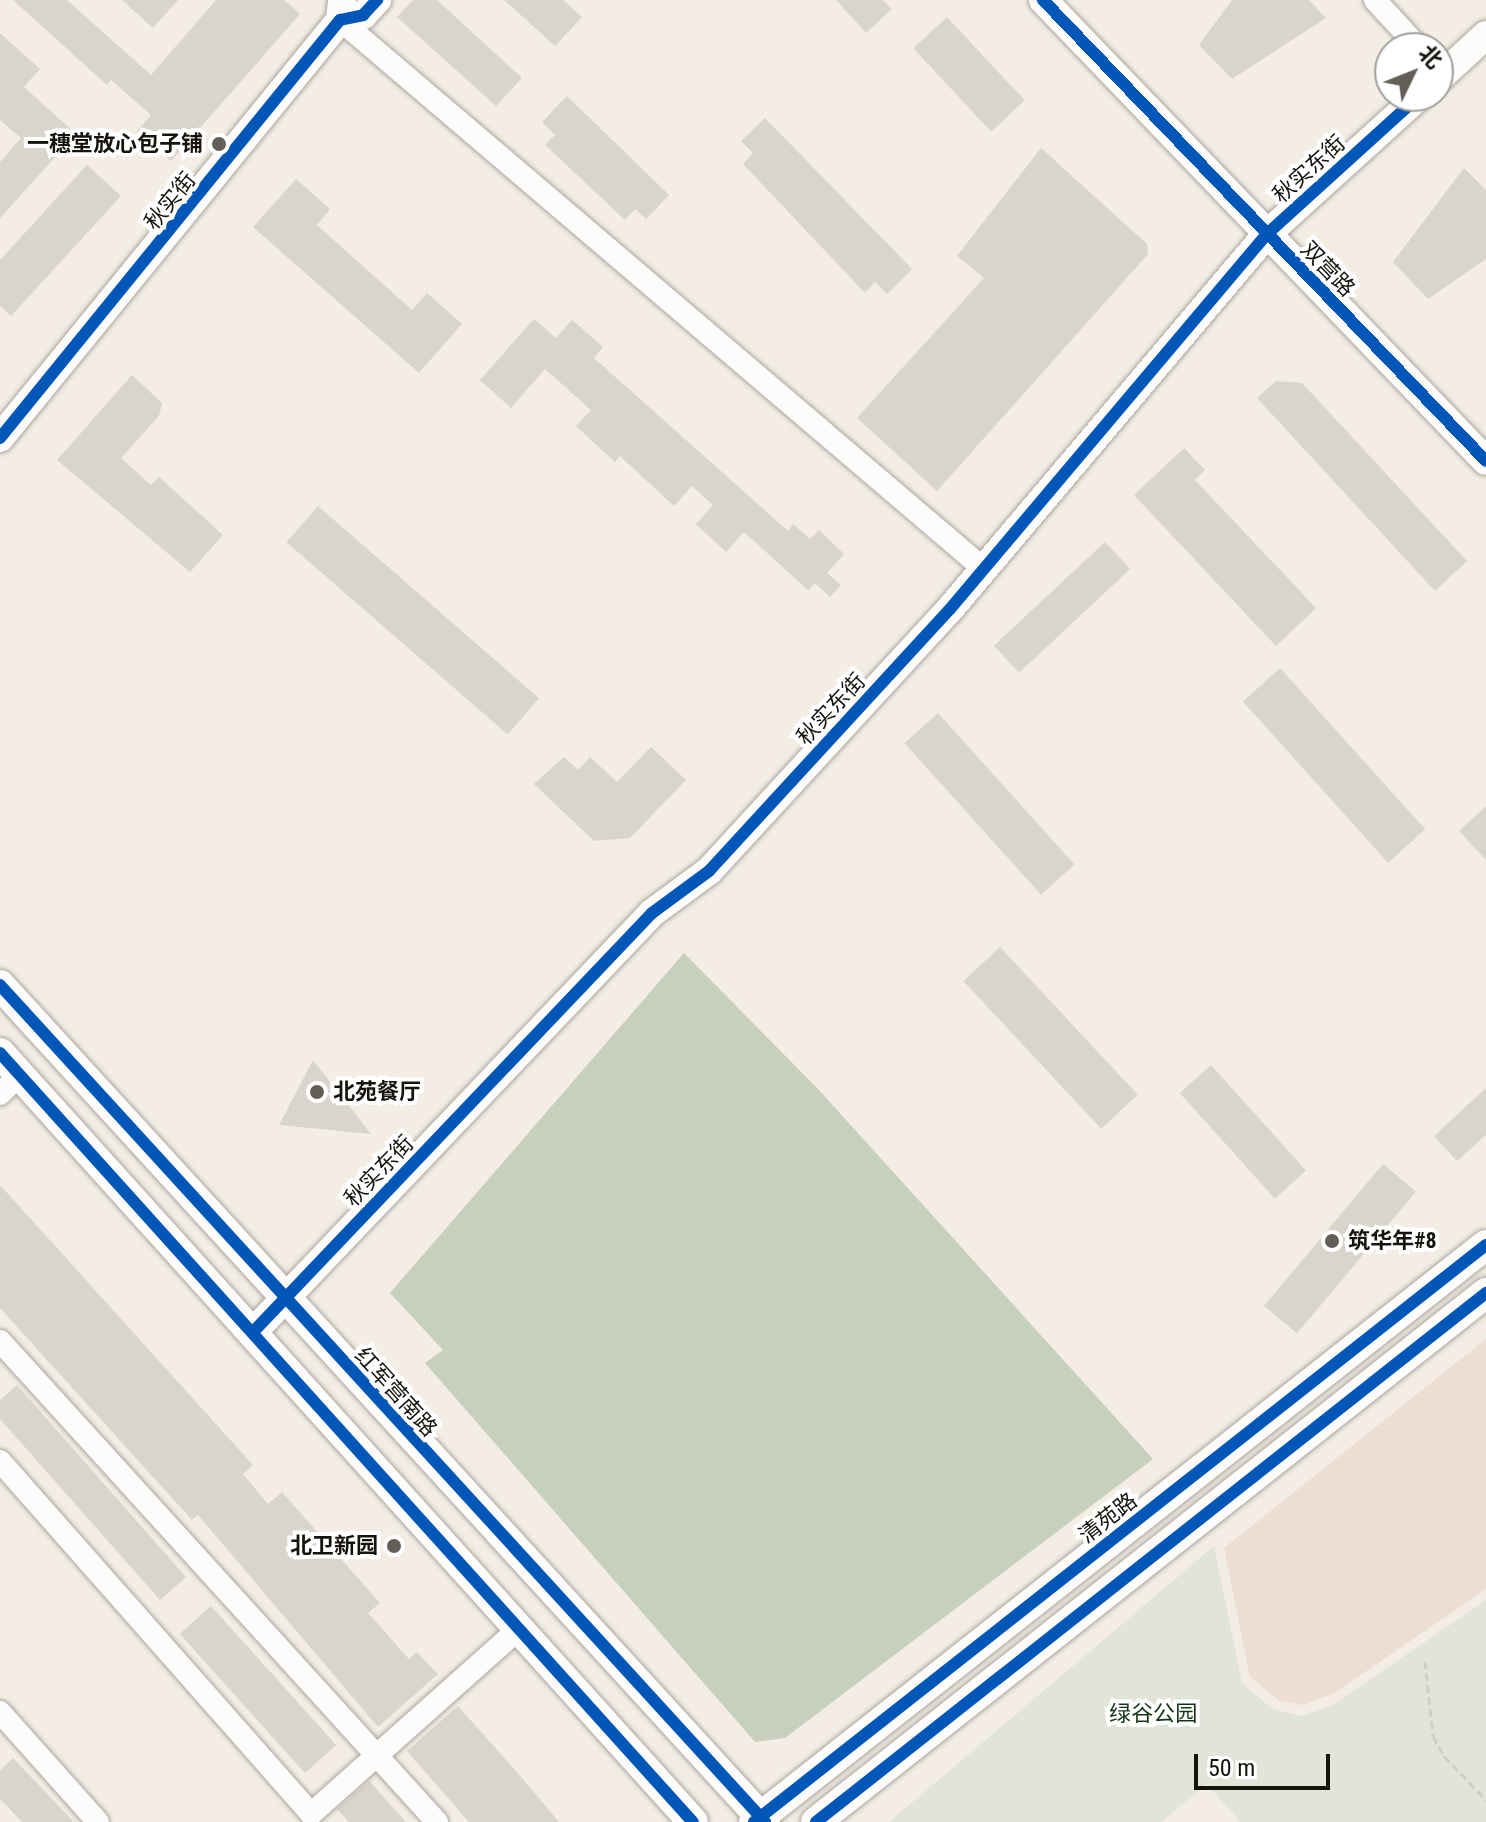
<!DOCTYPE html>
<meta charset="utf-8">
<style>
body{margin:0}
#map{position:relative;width:1486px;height:1822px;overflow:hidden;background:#f3ede3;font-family:"Roboto Condensed","Noto Sans SC",sans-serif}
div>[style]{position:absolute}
.education>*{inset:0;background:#edded5}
.green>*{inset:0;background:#e0e5d8}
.forest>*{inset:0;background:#c7d0bf}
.building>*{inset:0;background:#d9d4cc;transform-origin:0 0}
.path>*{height:3px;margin-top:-1.5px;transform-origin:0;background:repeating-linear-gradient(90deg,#d0cecb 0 8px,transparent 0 12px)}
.roads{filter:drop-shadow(0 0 2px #aaa69f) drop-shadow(0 0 2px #aaa69f)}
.minor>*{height:22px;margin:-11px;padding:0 11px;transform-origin:11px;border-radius:11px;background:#fdfcfb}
.tertiary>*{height:28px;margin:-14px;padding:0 14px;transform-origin:14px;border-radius:14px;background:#fdfcfb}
.secondary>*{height:30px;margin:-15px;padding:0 15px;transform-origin:15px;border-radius:15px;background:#fdfcfb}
.cycleway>*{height:12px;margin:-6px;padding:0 6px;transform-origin:6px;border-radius:6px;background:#0057b8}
.dots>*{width:22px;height:22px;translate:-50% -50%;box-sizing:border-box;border:4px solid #fff;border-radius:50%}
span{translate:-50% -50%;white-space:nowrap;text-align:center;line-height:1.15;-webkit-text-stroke:8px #fff;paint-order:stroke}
.poi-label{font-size:22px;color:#16130d;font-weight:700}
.right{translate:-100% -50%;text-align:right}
.left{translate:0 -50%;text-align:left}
.street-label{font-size:22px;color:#16130d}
.park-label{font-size:22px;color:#123614}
.north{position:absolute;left:1374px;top:32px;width:80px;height:80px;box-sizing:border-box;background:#fff;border:2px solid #a2a19e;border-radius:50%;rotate:47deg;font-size:22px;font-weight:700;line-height:32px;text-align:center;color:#16130d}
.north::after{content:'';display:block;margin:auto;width:28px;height:36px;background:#635f58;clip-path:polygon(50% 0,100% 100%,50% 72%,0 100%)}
.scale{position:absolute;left:1194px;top:1754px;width:136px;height:36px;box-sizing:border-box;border:4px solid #16130d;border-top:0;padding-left:10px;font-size:24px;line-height:28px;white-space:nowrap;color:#16130d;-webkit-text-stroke:6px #fff;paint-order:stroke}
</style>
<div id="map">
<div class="education">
<div style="clip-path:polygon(1486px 1339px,1486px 1589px,1333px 1694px,1303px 1705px,1280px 1701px,1250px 1677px,1224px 1548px)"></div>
</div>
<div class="green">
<div style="clip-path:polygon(1214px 1546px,1242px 1683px,1272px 1709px,1301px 1716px,1333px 1705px,1486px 1600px,1486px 1822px,1240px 1822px,1207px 1784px,1161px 1822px,889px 1822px)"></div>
</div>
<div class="forest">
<div style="clip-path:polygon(684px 953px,819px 1090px,1153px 1459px,785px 1738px,755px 1742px,425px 1363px,443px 1350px,390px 1293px)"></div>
</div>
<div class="building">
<div style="clip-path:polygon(13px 0,67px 0,151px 75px,216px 0,284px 0,300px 14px,171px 161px,137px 131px,151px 115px,111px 80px,107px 85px)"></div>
<div style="clip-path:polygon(122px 0,178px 0,153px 28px)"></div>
<div style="clip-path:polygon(413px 0,437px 0,522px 78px,496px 106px,397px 17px)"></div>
<div style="clip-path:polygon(504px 0,563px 0,582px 17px,555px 46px)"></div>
<div style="clip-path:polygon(836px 0,883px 0,892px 9px,866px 33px)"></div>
<div style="clip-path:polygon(1232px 0,1309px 0,1326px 18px,1232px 79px,1199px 45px)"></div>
<div style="left:947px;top:17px;width:114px;height:46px;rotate:47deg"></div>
<div style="clip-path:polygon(0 33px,40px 69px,24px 87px,76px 134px,0 218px,0 162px,21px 138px,0 120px)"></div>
<div style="clip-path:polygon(567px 96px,669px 195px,646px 219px,635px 209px,625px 220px,545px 145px,555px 135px,542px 122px)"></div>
<div style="clip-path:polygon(765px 118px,912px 269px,887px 294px,875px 282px,865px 293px,743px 164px,753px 153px,741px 141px)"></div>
<div style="clip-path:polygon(1041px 148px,1147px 244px,1148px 254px,937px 491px,857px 418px,984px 278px,957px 256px)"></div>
<div style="clip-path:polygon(87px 165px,121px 196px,11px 316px,0 306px,0 260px)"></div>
<div style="clip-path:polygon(1464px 168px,1486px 190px,1486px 259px,1428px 299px,1393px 262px)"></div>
<div style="clip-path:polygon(296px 179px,330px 209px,317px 225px,412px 310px,427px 293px,462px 324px,419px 373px,253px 227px)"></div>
<div style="clip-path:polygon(534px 319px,556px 338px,572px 320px,603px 347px,594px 358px,788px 531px,793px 524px,810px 539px,819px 530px,844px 554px,827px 573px,841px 585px,830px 597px,815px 583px,808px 590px,744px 532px,726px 552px,696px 524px,713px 505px,692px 486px,674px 506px,620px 456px,615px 462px,576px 426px,591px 410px,545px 369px,511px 408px,480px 380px)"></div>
<div style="clip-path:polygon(132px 375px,162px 403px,159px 416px,121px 458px,151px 485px,159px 477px,223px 535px,190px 572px,57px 460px)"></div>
<div style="clip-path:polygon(1276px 381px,1302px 383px,1467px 561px,1435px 591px,1257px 398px)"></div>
<div style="clip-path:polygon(1184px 448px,1205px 470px,1195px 480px,1316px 608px,1276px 646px,1134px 495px)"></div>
<div style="left:318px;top:506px;width:293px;height:48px;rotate:41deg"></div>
<div style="left:1105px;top:542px;width:37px;height:152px;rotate:47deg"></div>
<div style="left:1280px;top:668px;width:217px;height:50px;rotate:48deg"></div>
<div style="left:938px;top:713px;width:204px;height:45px;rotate:48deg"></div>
<div style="clip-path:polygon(651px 747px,686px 780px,630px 838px,594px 841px,534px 784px,564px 757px,578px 770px,590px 757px,617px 782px)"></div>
<div style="clip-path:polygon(1486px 806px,1486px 860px,1459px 831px)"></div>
<div style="left:1000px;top:947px;width:202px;height:50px;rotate:47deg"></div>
<div style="clip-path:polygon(313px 1060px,371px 1134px,279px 1125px)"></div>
<div style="left:1211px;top:1065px;width:142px;height:42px;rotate:48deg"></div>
<div style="clip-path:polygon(1486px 1088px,1486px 1135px,1457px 1161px,1434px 1136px)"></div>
<div style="left:1383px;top:1164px;width:43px;height:185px;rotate:40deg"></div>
<div style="clip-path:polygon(0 1185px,253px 1465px,243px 1474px,268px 1504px,282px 1492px,380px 1603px,368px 1613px,409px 1659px,417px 1652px,438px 1674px,378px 1727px,198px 1515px,192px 1520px,0 1308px)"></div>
<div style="clip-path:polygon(17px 1385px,186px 1577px,160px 1600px,0 1419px,0 1400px)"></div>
<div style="left:211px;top:1606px;width:187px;height:42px;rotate:48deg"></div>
<div style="clip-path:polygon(458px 1706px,521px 1777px,559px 1822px,469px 1822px,407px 1751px)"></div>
<div style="clip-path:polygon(13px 1758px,74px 1822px,22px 1822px,0 1799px,0 1771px)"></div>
<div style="clip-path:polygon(369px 1781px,406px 1822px,349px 1822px,337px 1809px)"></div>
</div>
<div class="path">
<div style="left:1425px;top:1661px;width:75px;rotate:83.9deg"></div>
<div style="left:1433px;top:1736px;width:23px;rotate:61deg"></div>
<div style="left:1444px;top:1756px;width:61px;rotate:46.3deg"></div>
</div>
<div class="roads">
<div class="minor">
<div style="left:1375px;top:0;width:65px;rotate:47.5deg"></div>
<div style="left:340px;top:20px;width:846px;rotate:40.45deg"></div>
<div style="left:0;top:1094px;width:28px;rotate:-44deg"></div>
<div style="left:0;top:1341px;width:650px;rotate:47.74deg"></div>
<div style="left:0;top:1461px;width:470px;rotate:48.6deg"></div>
<div style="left:311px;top:1814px;width:280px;rotate:-41.7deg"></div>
<div style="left:0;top:1712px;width:147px;rotate:48.3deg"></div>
</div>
<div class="tertiary">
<div style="left:1043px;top:0;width:639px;rotate:46.14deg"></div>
<div style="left:340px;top:20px;width:24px;rotate:-12deg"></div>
<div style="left:363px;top:15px;width:21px;rotate:-47deg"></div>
<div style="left:1438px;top:79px;width:65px;rotate:-42.5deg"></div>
<div style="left:0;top:438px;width:539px;rotate:-50.88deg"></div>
<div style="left:340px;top:20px;width:20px;rotate:-84deg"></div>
<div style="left:254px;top:1331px;width:577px;rotate:-46.4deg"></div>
<div style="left:652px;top:913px;width:71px;rotate:-36.4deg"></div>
<div style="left:709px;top:871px;width:356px;rotate:-47.4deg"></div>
<div style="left:950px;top:609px;width:491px;rotate:-49.8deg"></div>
<div style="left:1267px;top:234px;width:205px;rotate:-42.2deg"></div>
</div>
<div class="secondary">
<div style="left:0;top:985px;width:1134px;rotate:47.57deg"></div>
<div style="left:0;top:1053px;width:1035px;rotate:47.98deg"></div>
<div style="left:754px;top:1822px;width:932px;rotate:-38.25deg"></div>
<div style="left:816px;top:1822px;width:854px;rotate:-38.29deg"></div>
</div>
</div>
<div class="cycleway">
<div style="left:1043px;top:0;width:639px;rotate:46.14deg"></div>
<div style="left:0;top:438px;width:539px;rotate:-50.88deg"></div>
<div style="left:340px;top:20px;width:24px;rotate:-12deg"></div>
<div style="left:363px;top:15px;width:21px;rotate:-47deg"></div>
<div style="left:0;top:985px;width:1134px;rotate:47.57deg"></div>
<div style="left:0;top:1053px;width:1035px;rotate:47.98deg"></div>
<div style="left:254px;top:1331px;width:577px;rotate:-46.4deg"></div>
<div style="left:652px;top:913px;width:71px;rotate:-36.4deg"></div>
<div style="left:709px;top:871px;width:356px;rotate:-47.4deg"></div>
<div style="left:950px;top:609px;width:491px;rotate:-49.8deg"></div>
<div style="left:1267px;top:234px;width:205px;rotate:-42.2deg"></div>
<div style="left:754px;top:1822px;width:932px;rotate:-38.25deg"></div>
<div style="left:816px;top:1822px;width:854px;rotate:-38.29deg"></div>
</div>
<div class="dots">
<div style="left:219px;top:144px;background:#635f58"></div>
<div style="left:317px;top:1092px;background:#635f58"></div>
<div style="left:1332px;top:1241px;background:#635f58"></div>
<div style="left:394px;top:1546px;background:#635f58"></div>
</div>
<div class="poi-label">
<span class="right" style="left:203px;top:144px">一穗堂放心包子铺</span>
<span class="left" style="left:333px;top:1092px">北苑餐厅</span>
<span class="left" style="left:1348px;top:1241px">筑华年#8</span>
<span class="right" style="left:378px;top:1546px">北卫新园</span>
</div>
<div class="street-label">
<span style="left:1309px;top:169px;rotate:-42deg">秋实东街</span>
<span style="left:170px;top:201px;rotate:-51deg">秋实街</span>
<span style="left:1328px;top:269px;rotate:46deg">双营路</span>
<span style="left:831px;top:709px;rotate:-47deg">秋实东街</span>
<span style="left:379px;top:1171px;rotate:-46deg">秋实东街</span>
<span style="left:396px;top:1392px;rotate:48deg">红军营南路</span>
<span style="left:1108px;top:1518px;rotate:-38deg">清苑路</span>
</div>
<div class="park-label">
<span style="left:1153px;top:1714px">绿谷公园</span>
</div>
<div class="north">北</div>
<div class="scale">50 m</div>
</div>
